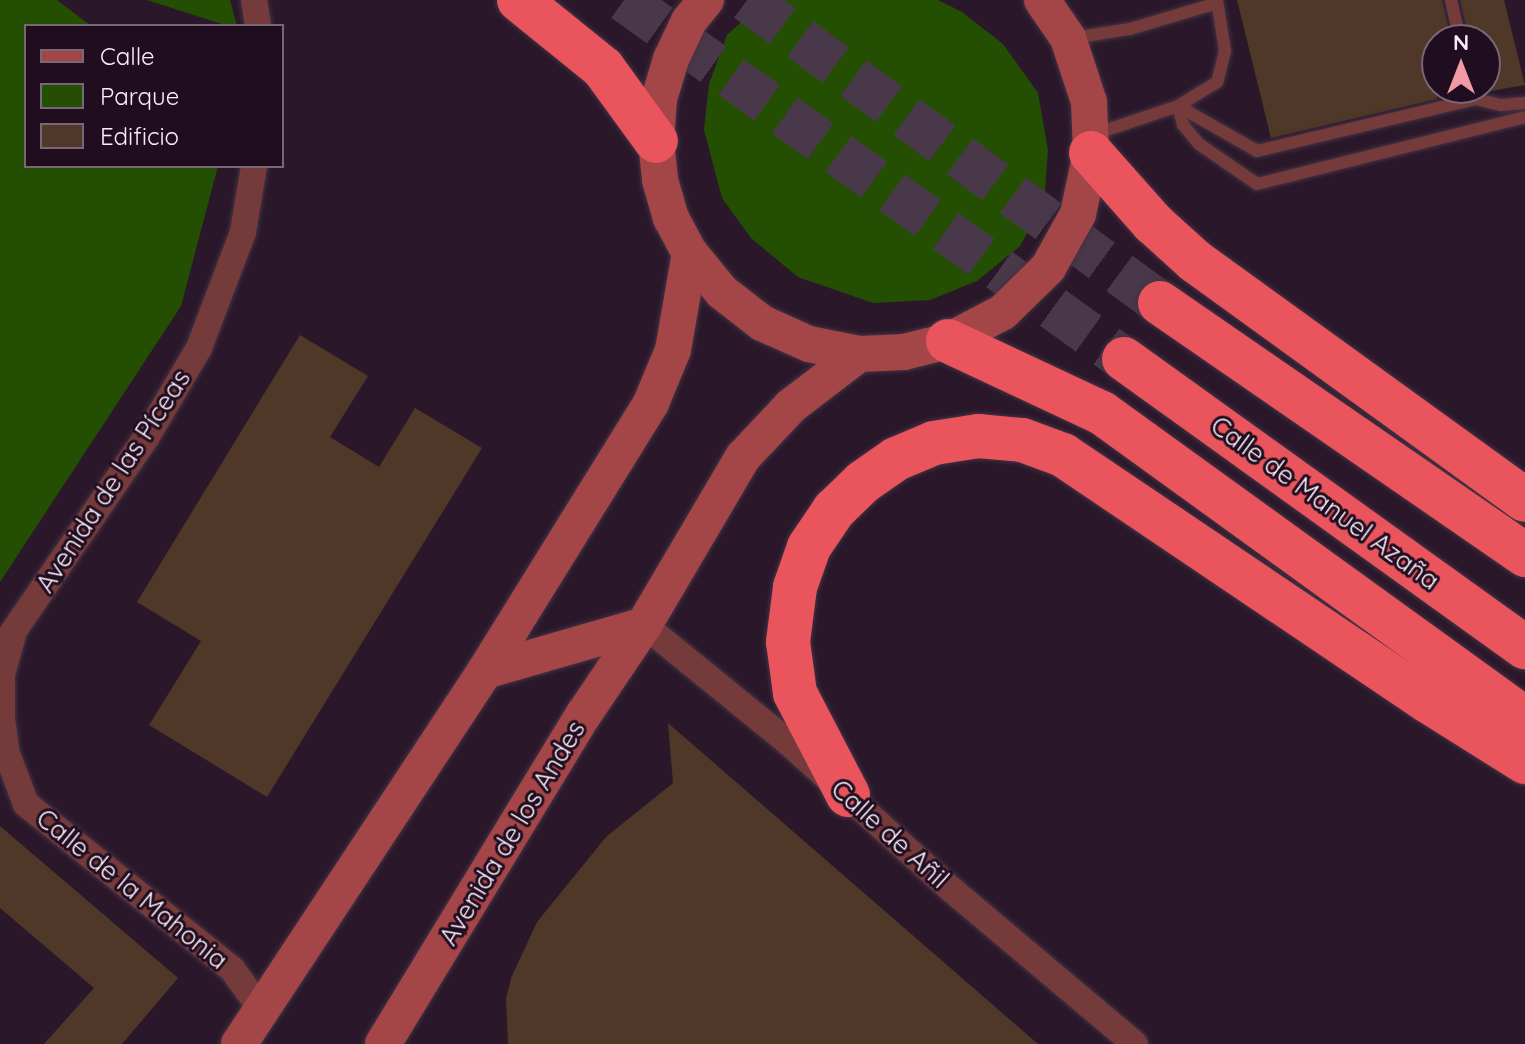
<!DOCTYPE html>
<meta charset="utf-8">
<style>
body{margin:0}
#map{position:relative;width:1525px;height:1044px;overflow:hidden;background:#2a182a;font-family:Quicksand,sans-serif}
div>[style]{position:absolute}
.green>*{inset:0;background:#244f03}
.building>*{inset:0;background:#4f3828}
.motorway-tunnel>*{height:44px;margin-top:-22px;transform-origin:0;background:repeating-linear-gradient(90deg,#493849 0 44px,transparent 0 66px)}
.roads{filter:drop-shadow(0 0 2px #433243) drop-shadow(0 0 2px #433243)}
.service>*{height:12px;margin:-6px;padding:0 6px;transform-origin:6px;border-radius:6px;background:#753a3a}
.minor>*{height:26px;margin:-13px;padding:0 13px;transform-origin:13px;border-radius:13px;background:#753a3a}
.secondary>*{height:36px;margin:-18px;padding:0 18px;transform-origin:18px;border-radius:18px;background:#a44548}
.motorway>*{height:44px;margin:-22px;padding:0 22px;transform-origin:22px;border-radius:22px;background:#ea545c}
span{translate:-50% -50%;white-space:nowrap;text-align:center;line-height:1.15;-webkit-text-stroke:6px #200e20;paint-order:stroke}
.street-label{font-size:26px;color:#f9edf9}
.legend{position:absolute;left:24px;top:24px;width:260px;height:144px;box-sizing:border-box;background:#200e20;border:2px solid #776777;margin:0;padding:10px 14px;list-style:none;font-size:24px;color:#f9edf9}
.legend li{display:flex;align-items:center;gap:16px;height:40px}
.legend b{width:40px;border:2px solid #776777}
.north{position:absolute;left:1421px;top:24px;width:80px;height:80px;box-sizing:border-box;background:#200e20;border:2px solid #776777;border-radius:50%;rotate:0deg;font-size:22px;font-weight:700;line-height:32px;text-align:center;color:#f9edf9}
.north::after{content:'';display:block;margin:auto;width:28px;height:36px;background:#f49aa5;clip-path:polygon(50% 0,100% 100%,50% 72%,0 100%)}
</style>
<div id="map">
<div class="green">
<div style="clip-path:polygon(0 0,57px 0,91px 26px,26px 26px,26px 166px,218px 166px,181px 306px,0 582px)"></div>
<div style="clip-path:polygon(147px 0,230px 0,237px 26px,228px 26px)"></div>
<div style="clip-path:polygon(765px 0,938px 0,962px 12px,1003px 44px,1038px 93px,1048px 150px,1044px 203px,1020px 246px,977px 281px,930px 300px,873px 303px,798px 277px,751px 238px,722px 198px,704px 130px,709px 84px,727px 35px)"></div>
</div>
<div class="building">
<div style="clip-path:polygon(1237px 0,1442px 0,1451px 40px,1437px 40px,1437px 99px,1271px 138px)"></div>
<div style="clip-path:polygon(1460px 0,1504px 0,1525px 85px,1485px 92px,1485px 40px,1469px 40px)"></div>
<div style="clip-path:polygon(300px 335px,368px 376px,330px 437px,379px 467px,415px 408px,482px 448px,267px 797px,149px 725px,201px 641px,137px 602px)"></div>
<div style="clip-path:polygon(668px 723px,1038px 1044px,508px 1044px,506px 999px,511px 978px,537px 922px,606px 837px,673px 783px)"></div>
<div style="clip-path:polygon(0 826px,178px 978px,122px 1044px,44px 1044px,94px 988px,0 908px)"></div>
</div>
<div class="motorway-tunnel">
<div style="left:624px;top:0;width:616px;rotate:35.68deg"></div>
<div style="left:747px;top:0;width:512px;rotate:36.27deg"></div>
</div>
<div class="roads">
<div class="service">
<div style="left:1217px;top:0;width:52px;rotate:81.1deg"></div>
<div style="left:1225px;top:51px;width:32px;rotate:104deg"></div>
<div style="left:1217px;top:82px;width:46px;rotate:148.4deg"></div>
<div style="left:1178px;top:106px;width:20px;rotate:75deg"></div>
<div style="left:1183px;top:125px;width:25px;rotate:50deg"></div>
<div style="left:1199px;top:144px;width:70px;rotate:34.6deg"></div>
<div style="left:1257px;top:184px;width:276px;rotate:-14deg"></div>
<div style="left:1451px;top:0;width:41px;rotate:77.3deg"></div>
<div style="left:1073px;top:38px;width:58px;rotate:-9deg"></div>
<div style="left:1130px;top:29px;width:91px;rotate:-16.6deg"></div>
<div style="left:1095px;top:134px;width:88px;rotate:-18.6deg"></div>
<div style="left:1178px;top:106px;width:91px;rotate:29.7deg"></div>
<div style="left:1257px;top:151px;width:224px;rotate:-13.4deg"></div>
<div style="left:1475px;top:99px;width:27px;rotate:13deg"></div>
<div style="left:1501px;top:105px;width:24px;rotate:-5deg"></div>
</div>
<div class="minor">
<div style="left:254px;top:0;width:26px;rotate:81deg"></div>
<div style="left:644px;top:625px;width:186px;rotate:39.1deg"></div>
<div style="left:788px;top:742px;width:221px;rotate:42.1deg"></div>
<div style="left:952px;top:890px;width:239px;rotate:40.1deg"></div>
<div style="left:13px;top:635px;width:41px;rotate:105.8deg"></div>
<div style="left:2px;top:674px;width:45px;rotate:90deg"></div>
<div style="left:2px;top:719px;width:35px;rotate:82deg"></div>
<div style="left:7px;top:754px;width:53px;rotate:69.2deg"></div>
<div style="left:26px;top:804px;width:264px;rotate:38.7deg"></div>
<div style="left:232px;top:969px;width:37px;rotate:54deg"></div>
<div style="left:254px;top:999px;width:19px;rotate:74deg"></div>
<div style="left:0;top:651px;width:258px;rotate:-55.6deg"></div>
<div style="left:146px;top:438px;width:104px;rotate:-59.5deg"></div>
<div style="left:199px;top:348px;width:124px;rotate:-69.2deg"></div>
<div style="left:243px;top:232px;width:67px;rotate:-80.5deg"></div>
</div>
<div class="secondary">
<div style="left:706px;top:0;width:27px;rotate:129deg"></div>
<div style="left:689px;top:21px;width:42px;rotate:115.3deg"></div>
<div style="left:671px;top:59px;width:42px;rotate:106.7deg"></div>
<div style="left:659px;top:99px;width:42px;rotate:94.1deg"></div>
<div style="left:656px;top:141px;width:39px;rotate:84deg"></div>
<div style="left:660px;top:180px;width:40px;rotate:74deg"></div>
<div style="left:671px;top:218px;width:40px;rotate:62deg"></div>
<div style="left:690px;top:253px;width:50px;rotate:50.6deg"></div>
<div style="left:722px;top:292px;width:51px;rotate:37.8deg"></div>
<div style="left:762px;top:323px;width:51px;rotate:24.1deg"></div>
<div style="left:809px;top:344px;width:51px;rotate:11.3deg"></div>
<div style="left:859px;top:354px;width:45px;rotate:-2.5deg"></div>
<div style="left:904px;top:352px;width:45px;rotate:-14deg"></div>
<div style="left:948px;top:341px;width:62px;rotate:-27.8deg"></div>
<div style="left:1003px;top:312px;width:63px;rotate:-44.4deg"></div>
<div style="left:1048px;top:268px;width:62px;rotate:-60.9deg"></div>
<div style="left:1078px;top:214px;width:62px;rotate:-78deg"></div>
<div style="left:1091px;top:153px;width:51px;rotate:-92.2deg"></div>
<div style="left:1089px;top:102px;width:67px;rotate:-108.2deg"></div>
<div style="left:1068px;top:38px;width:46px;rotate:-124.4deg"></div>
<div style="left:485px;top:671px;width:166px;rotate:-16.1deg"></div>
<div style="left:239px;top:1044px;width:447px;rotate:-56.6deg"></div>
<div style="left:485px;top:671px;width:315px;rotate:-58.2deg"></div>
<div style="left:651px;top:403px;width:57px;rotate:-67.5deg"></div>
<div style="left:673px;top:350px;width:98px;rotate:-80.1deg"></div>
<div style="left:383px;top:1044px;width:386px;rotate:-58.7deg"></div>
<div style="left:584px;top:714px;width:107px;rotate:-56deg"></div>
<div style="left:644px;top:625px;width:195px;rotate:-59.5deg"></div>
<div style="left:743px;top:457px;width:70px;rotate:-46.7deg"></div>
<div style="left:791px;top:406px;width:86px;rotate:-37.4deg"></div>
</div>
<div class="motorway">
<div style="left:519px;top:0;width:108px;rotate:39deg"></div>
<div style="left:603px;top:68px;width:90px;rotate:54deg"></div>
<div style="left:1091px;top:153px;width:94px;rotate:48.5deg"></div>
<div style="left:1153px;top:223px;width:57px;rotate:42.1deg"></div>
<div style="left:1195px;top:261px;width:407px;rotate:35.9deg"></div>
<div style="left:1160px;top:303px;width:444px;rotate:34.6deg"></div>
<div style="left:948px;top:341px;width:170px;rotate:25.1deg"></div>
<div style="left:1102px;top:413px;width:522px;rotate:35.88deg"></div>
<div style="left:1124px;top:359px;width:494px;rotate:35.7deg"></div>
<div style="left:848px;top:795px;width:115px;rotate:-117.5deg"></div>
<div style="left:795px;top:693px;width:51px;rotate:-97.8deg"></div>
<div style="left:788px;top:642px;width:55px;rotate:-82.7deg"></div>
<div style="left:795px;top:587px;width:42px;rotate:-70.7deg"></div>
<div style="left:809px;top:547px;width:45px;rotate:-56deg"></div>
<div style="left:834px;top:510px;width:40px;rotate:-44deg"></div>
<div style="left:863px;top:482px;width:40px;rotate:-34.9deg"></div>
<div style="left:896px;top:459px;width:41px;rotate:-22.8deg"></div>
<div style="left:934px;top:443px;width:45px;rotate:-9deg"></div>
<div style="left:978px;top:436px;width:44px;rotate:5.2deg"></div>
<div style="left:1022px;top:440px;width:44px;rotate:20.1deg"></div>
<div style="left:1063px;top:455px;width:440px;rotate:34deg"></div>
<div style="left:1428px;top:701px;width:115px;rotate:32.2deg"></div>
</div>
</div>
<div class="street-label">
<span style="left:113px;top:481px;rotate:-57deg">Avenida de las Píceas</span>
<span style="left:1325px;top:503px;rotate:36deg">Calle de Manuel Azaña</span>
<span style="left:512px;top:833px;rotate:-59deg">Avenida de los Andes</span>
<span style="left:890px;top:834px;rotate:42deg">Calle de Añil</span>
<span style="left:132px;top:889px;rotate:39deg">Calle de la Mahonia</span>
</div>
<ul class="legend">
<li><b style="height:10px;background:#a44548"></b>Calle</li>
<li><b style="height:22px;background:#244f03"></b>Parque</li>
<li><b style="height:22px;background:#4f3828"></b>Edificio</li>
</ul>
<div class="north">N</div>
</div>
